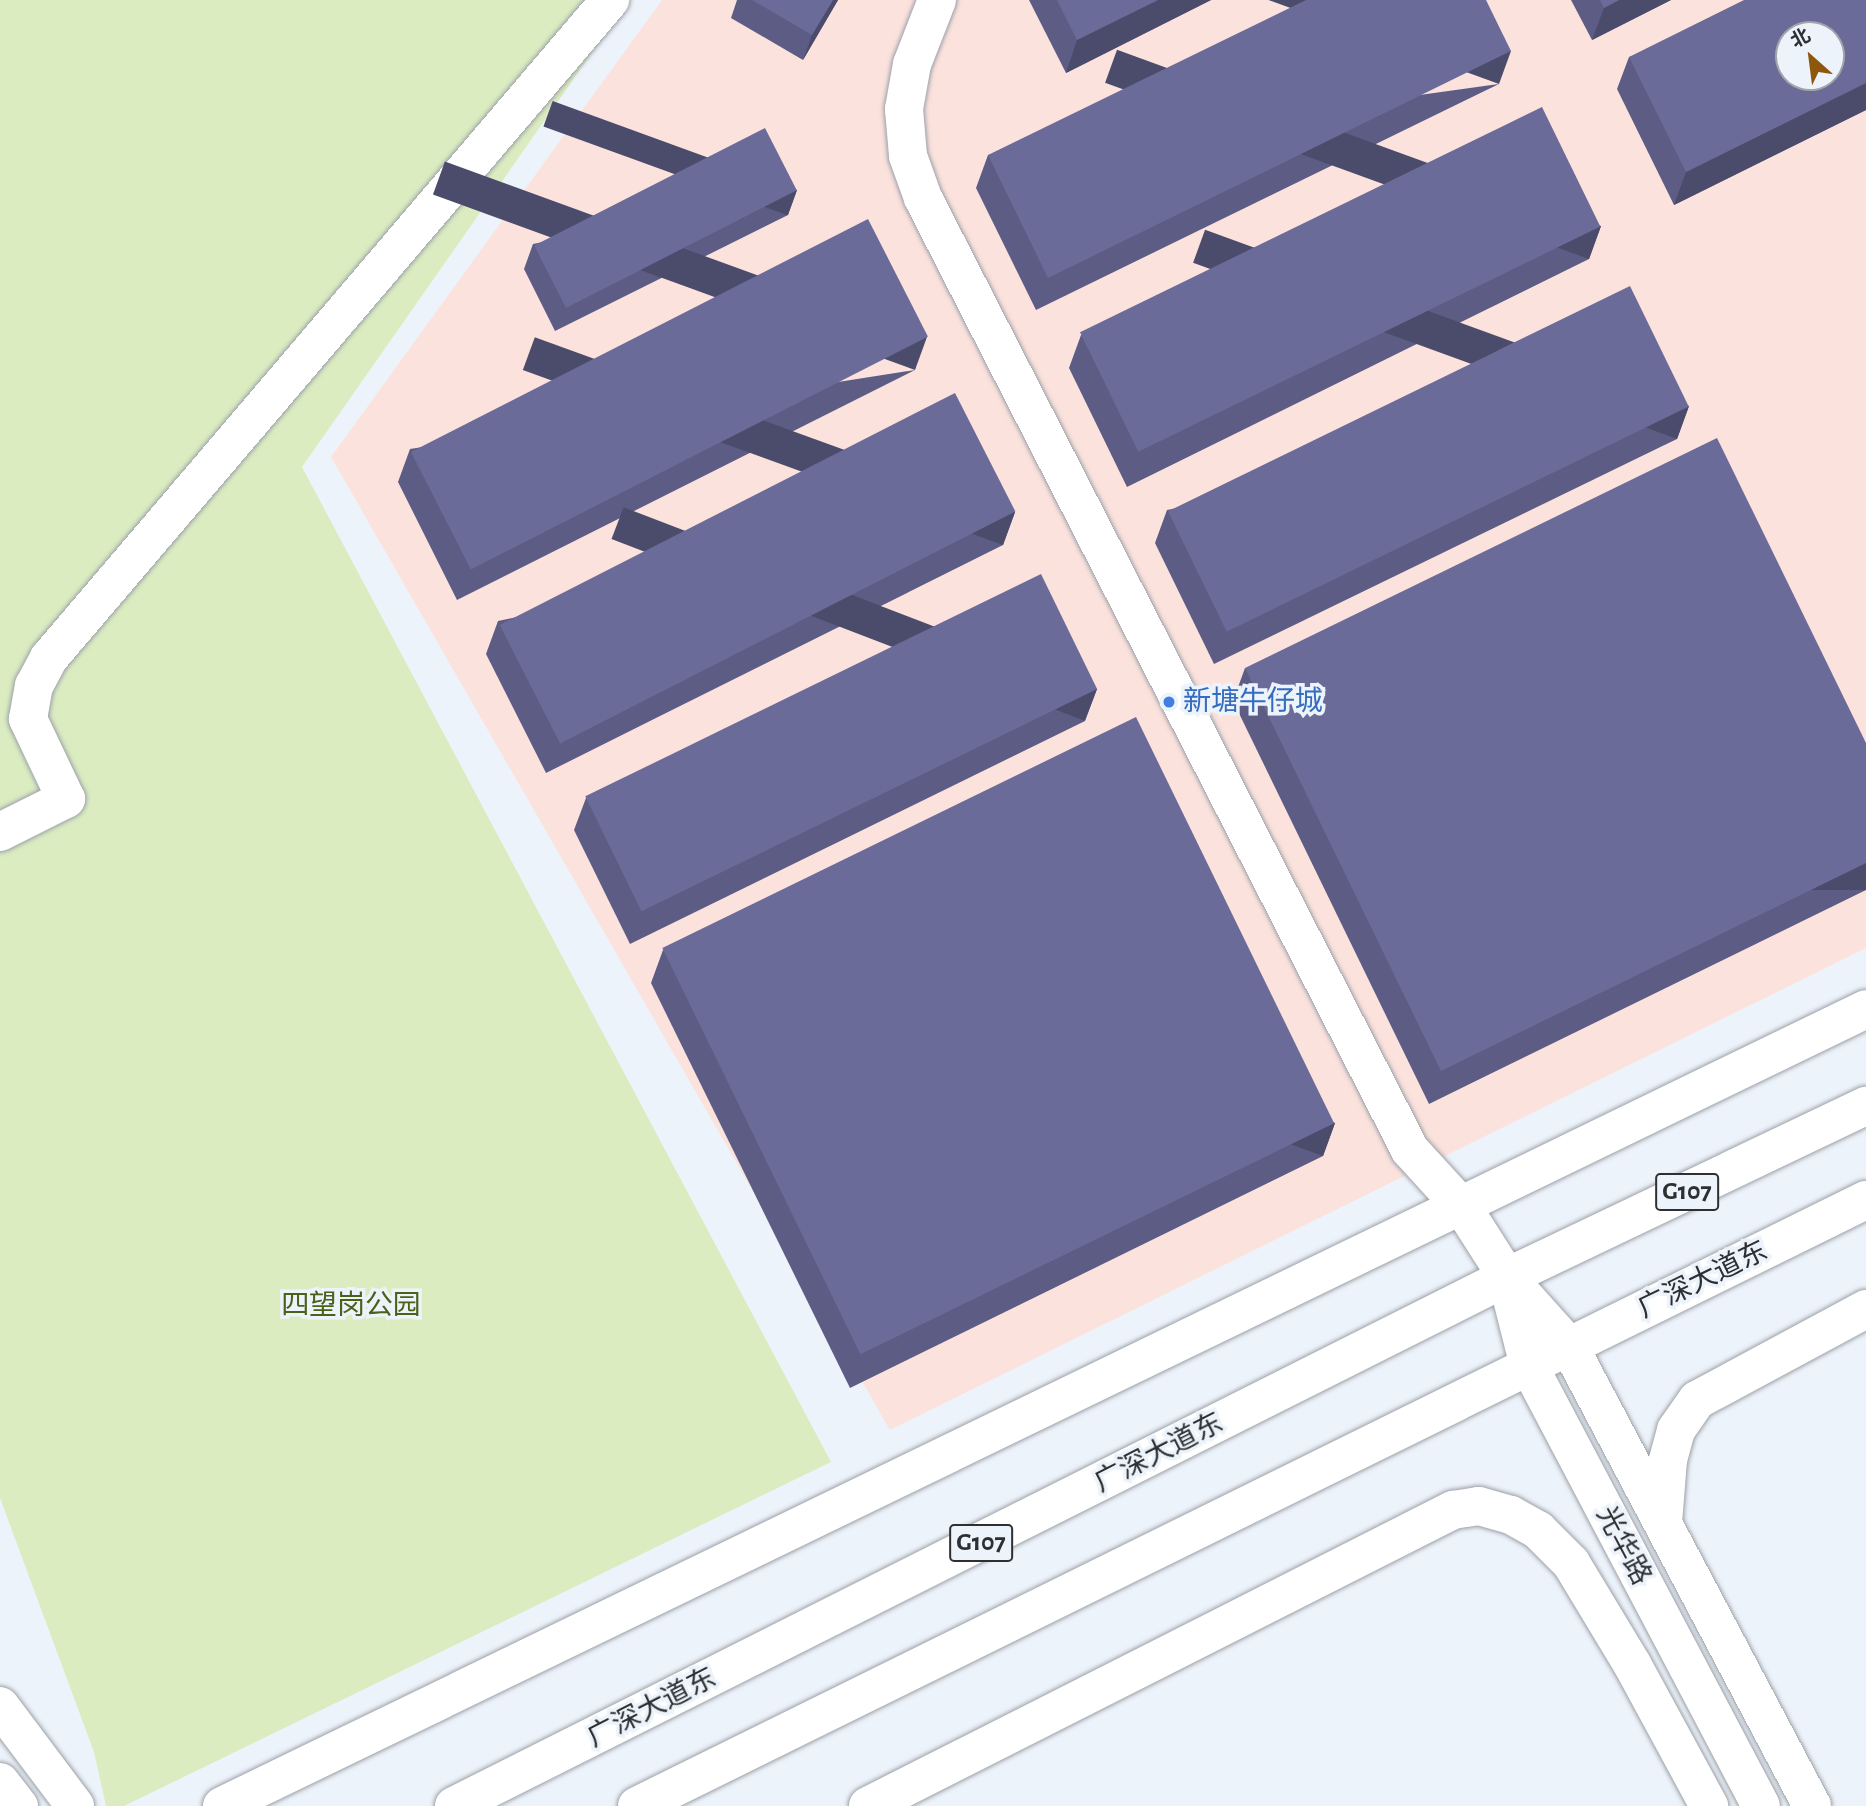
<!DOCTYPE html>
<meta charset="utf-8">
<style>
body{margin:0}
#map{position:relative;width:1866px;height:1806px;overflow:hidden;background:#edf3fa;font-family:"Alegreya Sans","Noto Sans SC",sans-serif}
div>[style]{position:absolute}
.commercial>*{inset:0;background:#fce2dd}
.green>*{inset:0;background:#dbecc1}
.roads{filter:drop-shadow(0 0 2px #9ca1a8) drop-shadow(0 0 2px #9ca1a8)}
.minor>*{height:38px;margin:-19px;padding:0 19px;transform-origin:19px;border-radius:19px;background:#fff}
.tertiary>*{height:38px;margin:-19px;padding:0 19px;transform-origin:19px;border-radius:19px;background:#fff}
.trunk>*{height:38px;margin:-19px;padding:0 19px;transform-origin:19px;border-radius:19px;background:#fff}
.wall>*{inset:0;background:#5c5c84}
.shaded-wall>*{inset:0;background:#4b4b6c;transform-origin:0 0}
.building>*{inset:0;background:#6b6b9a;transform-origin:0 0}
.dots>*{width:19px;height:19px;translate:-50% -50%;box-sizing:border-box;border:4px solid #edf3fa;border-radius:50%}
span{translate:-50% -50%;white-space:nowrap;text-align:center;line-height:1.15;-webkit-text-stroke:7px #edf3fa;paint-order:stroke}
.shield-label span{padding:2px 5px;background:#edf3fa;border:2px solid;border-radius:5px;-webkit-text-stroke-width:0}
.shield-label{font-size:26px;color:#2d2f31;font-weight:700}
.shop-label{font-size:28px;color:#366cbe}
.left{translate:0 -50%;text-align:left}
.street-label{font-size:28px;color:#2d2f31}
.park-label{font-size:28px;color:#4a6118}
.north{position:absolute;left:1775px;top:21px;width:70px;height:70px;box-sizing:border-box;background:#edf3fa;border:2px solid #a0a5aa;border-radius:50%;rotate:332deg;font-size:19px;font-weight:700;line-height:28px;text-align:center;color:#2d2f31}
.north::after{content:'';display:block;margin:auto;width:24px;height:32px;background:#8e580c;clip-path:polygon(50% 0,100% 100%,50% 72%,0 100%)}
</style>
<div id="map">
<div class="commercial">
<div style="clip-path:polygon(evenodd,662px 0,1866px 0,1866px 948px,890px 1430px,331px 457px,662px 0,1789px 35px,1831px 35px,1831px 77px,1789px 77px,1789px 35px)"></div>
</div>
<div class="green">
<div style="clip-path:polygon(0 0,629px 0,302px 467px,831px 1462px,124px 1806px,106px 1806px,94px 1752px,0 1498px)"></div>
</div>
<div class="roads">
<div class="minor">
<div style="left:937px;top:0;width:69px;rotate:111.3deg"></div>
<div style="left:912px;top:64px;width:46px;rotate:100.1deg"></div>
<div style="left:904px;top:109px;width:47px;rotate:85.1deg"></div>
<div style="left:908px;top:156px;width:45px;rotate:70.3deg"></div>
<div style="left:923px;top:198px;width:1069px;rotate:62.91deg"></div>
<div style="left:1410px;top:1150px;width:79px;rotate:47.6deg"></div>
<div style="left:1463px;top:1208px;width:82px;rotate:57.5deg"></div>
<div style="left:0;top:832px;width:74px;rotate:-26.6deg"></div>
<div style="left:66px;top:799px;width:89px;rotate:-115.4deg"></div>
<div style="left:28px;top:719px;width:34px;rotate:-80deg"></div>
<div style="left:34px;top:686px;width:32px;rotate:-62deg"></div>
<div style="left:49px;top:658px;width:865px;rotate:-49.55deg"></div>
</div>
<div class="tertiary">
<div style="left:1507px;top:1277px;width:93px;rotate:48.1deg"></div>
<div style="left:1569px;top:1346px;width:520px;rotate:62.15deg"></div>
<div style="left:1508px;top:1283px;width:86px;rotate:75.8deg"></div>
<div style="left:1529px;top:1366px;width:497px;rotate:62.2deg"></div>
<div style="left:1663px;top:1523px;width:63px;rotate:-85.5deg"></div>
<div style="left:1668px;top:1460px;width:31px;rotate:-75deg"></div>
<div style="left:1676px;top:1430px;width:37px;rotate:-55deg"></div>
<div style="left:1697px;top:1400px;width:192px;rotate:-28.3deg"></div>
<div style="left:0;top:1706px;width:125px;rotate:53.1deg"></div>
<div style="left:0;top:1782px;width:31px;rotate:52deg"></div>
<div style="left:222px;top:1806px;width:1827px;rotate:-25.86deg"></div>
<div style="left:868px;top:1806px;width:656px;rotate:-26.84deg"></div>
<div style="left:1453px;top:1510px;width:26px;rotate:-9deg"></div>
<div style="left:1479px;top:1506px;width:33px;rotate:16deg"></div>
<div style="left:1511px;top:1515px;width:31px;rotate:29deg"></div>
<div style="left:1538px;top:1530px;width:47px;rotate:45deg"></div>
<div style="left:1571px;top:1563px;width:118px;rotate:58.9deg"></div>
<div style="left:1632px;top:1664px;width:162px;rotate:61.5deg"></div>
</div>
<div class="trunk">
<div style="left:454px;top:1806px;width:1178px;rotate:-26.67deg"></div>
<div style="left:1507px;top:1277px;width:398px;rotate:-25.5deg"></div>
<div style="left:637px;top:1806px;width:1370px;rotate:-26.25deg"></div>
</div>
</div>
<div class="wall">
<div style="clip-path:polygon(737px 0,838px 0,803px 60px,731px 18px)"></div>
<div style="clip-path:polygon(1029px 0,1211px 0,1066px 73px)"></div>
<div style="clip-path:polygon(1571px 0,1671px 0,1592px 40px)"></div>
<div style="clip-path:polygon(1866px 0,1866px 110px,1674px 205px,1617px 89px,1629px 57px)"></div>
<div style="clip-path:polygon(1499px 84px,1036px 310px,976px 188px,988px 155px)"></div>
<div style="clip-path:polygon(797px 190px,788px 215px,555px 331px,524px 269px,533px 244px)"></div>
<div style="clip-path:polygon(1601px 226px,1589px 259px,1127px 487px,1069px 368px,1081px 335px)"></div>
<div style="clip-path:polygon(915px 370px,457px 600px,398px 482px,410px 449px)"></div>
<div style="clip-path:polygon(1689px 406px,1677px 439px,1214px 664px,1155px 543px,1167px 510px)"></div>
<div style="clip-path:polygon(1015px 512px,1003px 545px,546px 773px,486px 654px,498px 621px)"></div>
<div style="clip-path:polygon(1245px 668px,1866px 743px,1866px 890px,1429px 1104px,1233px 701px)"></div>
<div style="clip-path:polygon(1097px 689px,1085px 721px,630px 944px,574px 830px,586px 798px)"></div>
<div style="clip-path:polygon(663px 950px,1335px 1123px,1323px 1156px,850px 1388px,651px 983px)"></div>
</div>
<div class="shaded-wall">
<div style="clip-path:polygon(833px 0,838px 0,803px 60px,812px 35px)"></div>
<div style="clip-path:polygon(1158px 0,1211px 0,1066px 73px,1077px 40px)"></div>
<div style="clip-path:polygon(1619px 0,1671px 0,1592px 40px,1604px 8px)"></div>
<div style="left:1511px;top:51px;width:35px;height:516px;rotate:110deg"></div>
<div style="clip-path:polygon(1866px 83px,1866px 110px,1674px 205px,1686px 172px)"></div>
<div style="left:797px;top:190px;width:27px;height:260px;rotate:110deg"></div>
<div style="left:1601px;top:226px;width:35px;height:515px;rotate:110deg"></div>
<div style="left:927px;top:337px;width:35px;height:513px;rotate:110deg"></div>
<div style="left:1689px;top:406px;width:35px;height:515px;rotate:110deg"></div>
<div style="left:1015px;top:512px;width:35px;height:511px;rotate:110deg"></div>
<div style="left:1097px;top:689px;width:34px;height:507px;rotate:111deg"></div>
<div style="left:1866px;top:863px;width:27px;height:473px;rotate:90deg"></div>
<div style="left:1335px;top:1123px;width:35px;height:527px;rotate:110deg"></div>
</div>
<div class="building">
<div style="clip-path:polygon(752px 0,833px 0,812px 35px)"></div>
<div style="clip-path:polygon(1057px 0,1158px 0,1077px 40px)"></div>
<div style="clip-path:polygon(1306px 0,1486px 0,1511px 51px,1048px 278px,988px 155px)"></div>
<div style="clip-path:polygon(1600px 0,1619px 0,1604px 8px)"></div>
<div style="clip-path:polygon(evenodd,1744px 0,1866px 0,1866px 83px,1686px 172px,1629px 57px,1744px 0,1789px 35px,1831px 35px,1831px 77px,1789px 77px,1789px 35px)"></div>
<div style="left:1542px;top:107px;width:133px;height:514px;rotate:64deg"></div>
<div style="left:765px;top:128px;width:70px;height:259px;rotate:63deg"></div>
<div style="left:868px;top:219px;width:132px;height:513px;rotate:63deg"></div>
<div style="left:1630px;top:286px;width:134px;height:514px;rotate:64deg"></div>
<div style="left:955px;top:393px;width:133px;height:511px;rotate:63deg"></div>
<div style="clip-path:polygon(1717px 438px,1866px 743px,1866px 863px,1441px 1071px,1245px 668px)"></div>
<div style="left:1041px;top:574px;width:128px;height:507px;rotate:64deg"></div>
<div style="left:1136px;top:717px;width:452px;height:527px;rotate:64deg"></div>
</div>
<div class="dots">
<div style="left:1169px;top:702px;background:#3f7fe0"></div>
</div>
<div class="shield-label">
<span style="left:1687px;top:1192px">G107</span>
<span style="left:981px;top:1543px">G107</span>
</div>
<div class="shop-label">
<span class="left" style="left:1183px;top:702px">新塘牛仔城</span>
</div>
<div class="street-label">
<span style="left:1703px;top:1280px;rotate:-26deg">广深大道东</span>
<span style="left:1159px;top:1453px;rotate:-27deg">广深大道东</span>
<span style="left:1623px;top:1546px;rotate:62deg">光华路</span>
<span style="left:652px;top:1708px;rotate:-27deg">广深大道东</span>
</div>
<div class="park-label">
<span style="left:351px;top:1306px">四望岗公园</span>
</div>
<div class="north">北</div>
</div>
